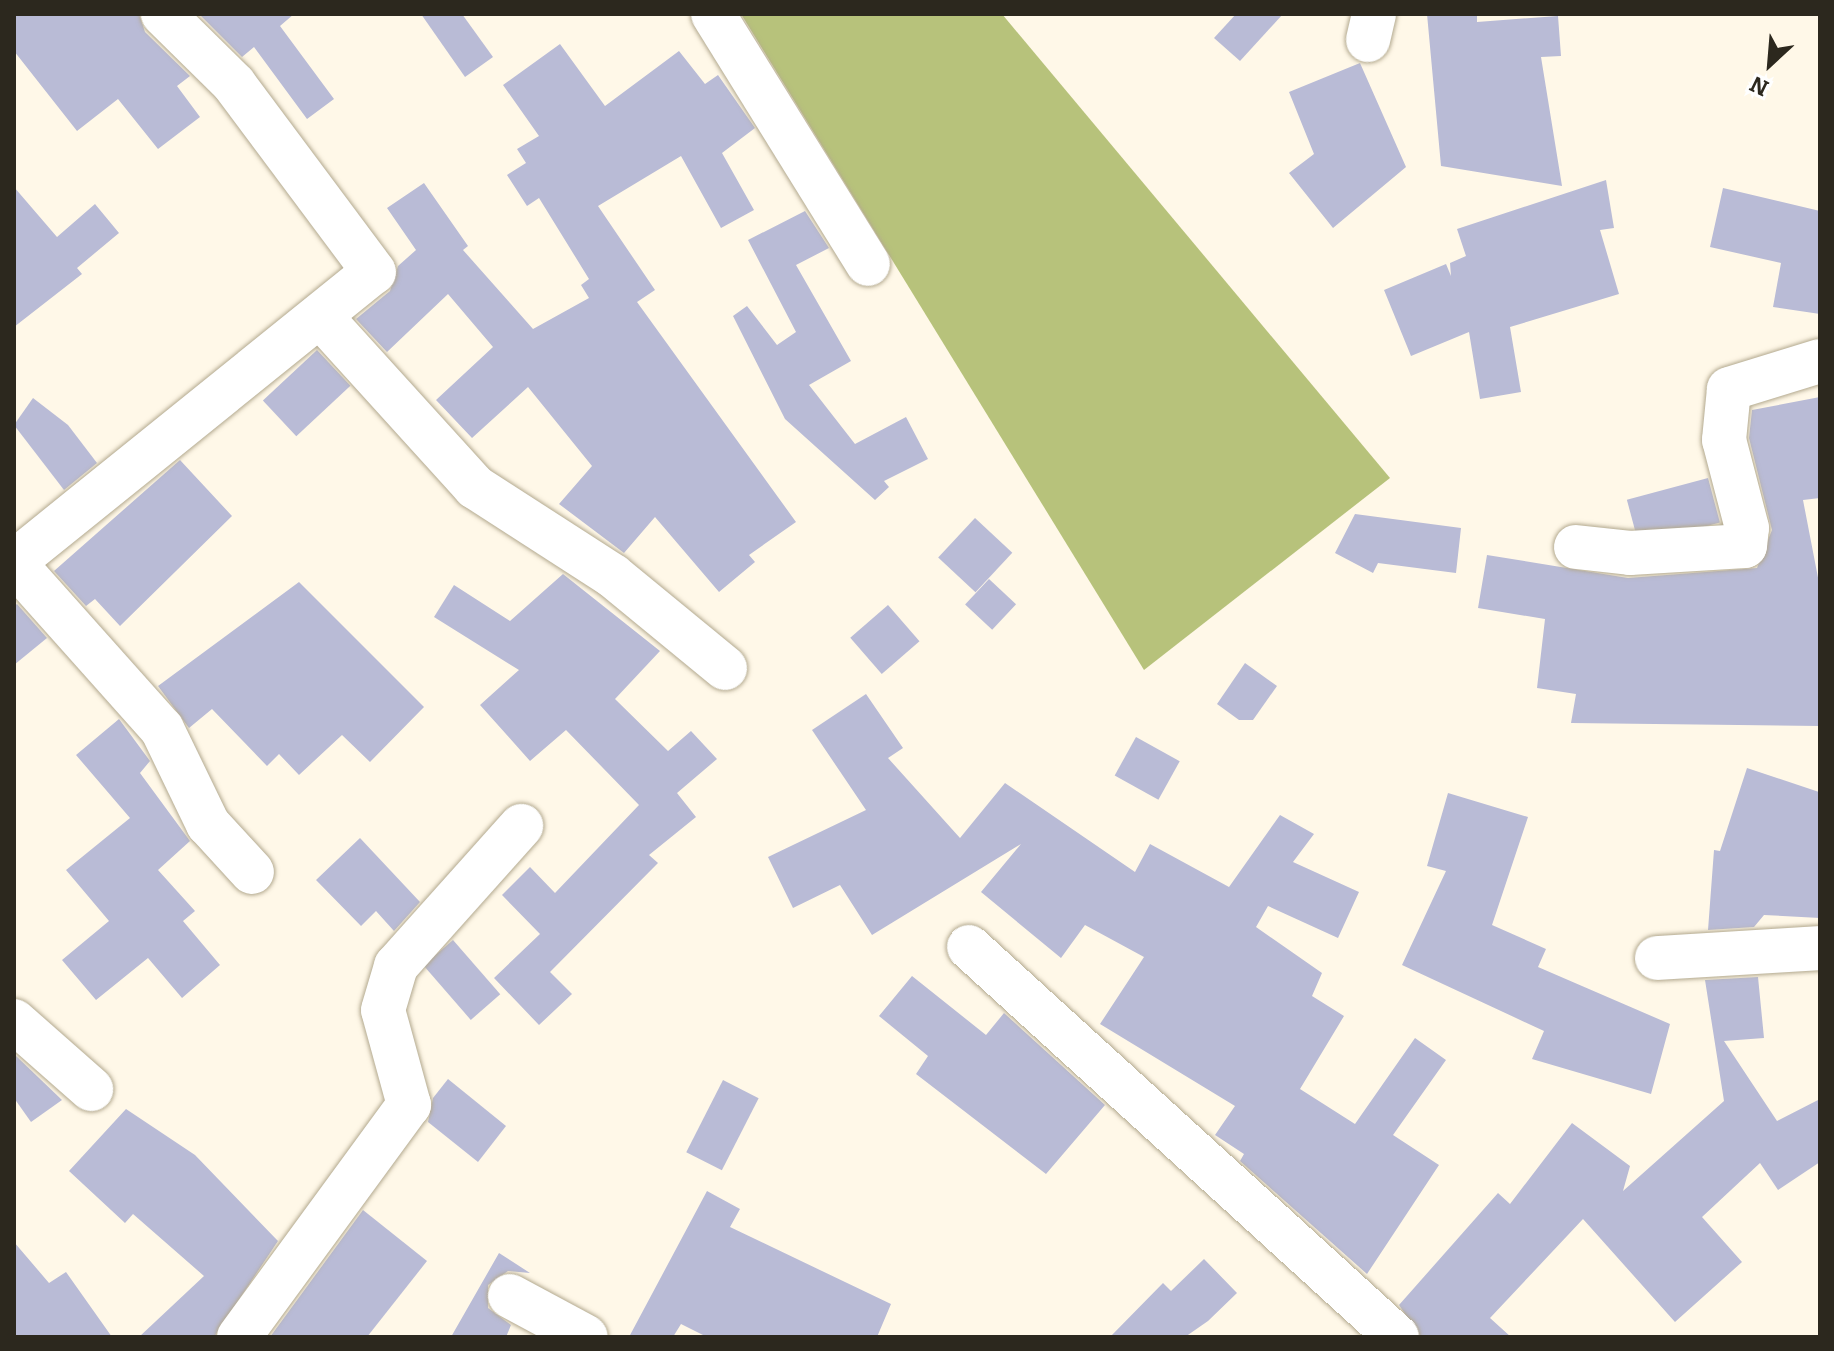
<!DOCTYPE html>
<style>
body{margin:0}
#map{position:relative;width:1834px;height:1351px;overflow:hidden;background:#fff8e8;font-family:Bitter,serif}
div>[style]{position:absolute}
.forest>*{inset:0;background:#b7c27b}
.building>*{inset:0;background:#b9bbd6;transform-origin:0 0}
.roads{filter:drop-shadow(0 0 2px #b3a98f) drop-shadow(0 0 2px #b3a98f)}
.minor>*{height:44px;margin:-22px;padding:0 22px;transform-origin:22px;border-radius:22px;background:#fff}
span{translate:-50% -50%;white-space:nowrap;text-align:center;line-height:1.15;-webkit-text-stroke:7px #fff;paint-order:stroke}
.frame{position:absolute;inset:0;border:16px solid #2c281e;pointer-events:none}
.north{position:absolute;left:1730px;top:24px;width:80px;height:80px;-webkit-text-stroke:6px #fff;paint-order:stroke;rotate:206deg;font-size:22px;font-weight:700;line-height:32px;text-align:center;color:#2c281e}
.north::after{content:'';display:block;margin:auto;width:28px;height:36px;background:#2c281e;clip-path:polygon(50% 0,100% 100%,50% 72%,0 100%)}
</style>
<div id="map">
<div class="forest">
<div style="clip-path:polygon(741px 14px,1002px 14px,1390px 478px,1144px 670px)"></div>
</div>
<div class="building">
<div style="clip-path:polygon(14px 14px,139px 14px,145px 32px,190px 76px,177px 86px,200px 117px,158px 149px,118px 99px,77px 131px,14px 51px)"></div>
<div style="clip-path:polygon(199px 14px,294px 14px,280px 26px,334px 99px,307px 119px,254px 47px,242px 57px)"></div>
<div style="clip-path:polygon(421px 14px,462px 14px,493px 57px,465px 77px)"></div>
<div style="clip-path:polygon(1236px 14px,1283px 14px,1240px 61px,1214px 38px)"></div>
<div style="clip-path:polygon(1427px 14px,1477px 14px,1477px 22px,1558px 16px,1561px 56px,1541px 57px,1562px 186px,1441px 166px)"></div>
<div style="clip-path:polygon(560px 44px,605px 106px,679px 51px,705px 84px,718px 75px,755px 128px,722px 153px,754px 210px,721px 228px,681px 156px,598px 206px,655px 290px,637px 302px,796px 522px,749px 555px,755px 562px,719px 592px,655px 517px,624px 553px,559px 504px,592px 466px,528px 387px,472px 438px,436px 400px,493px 347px,448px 294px,387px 352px,356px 319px,390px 291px,398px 266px,416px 250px,387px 208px,424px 183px,468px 246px,463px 250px,533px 329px,589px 298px,581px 285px,589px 279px,539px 198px,527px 206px,507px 175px,526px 163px,517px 149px,539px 136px,503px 85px)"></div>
<div style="clip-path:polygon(1360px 63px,1406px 167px,1333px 228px,1289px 173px,1314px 154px,1289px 92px)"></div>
<div style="clip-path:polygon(1606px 180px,1614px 228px,1600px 230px,1619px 294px,1510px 327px,1521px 392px,1480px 399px,1469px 332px,1411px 356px,1384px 290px,1446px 264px,1451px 276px,1450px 263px,1466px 256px,1457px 229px)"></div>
<div style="clip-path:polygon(14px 187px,57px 237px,95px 204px,119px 233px,77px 268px,82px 274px,14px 327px)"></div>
<div style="clip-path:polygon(1723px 188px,1820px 211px,1820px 314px,1773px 307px,1781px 263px,1710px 247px)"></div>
<div style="clip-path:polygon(805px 211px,829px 248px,796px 265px,851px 361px,809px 385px,855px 444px,906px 417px,928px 459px,884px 481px,889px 487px,875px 500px,785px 419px,733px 316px,747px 306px,777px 345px,796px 332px,748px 240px)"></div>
<div style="left:317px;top:350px;width:49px;height:74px;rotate:47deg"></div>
<div style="clip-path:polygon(1820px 397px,1820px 498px,1803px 500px,1820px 588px,1820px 726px,1571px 723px,1576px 694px,1537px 688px,1545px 619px,1478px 608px,1487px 555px,1628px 578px,1757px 568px,1772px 530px,1749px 438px,1752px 410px)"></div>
<div style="clip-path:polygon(33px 398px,68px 425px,97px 463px,64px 490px,14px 425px)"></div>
<div style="clip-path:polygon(180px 460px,232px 516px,120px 626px,95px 599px,86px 606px,54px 571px)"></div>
<div style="left:1708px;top:478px;width:46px;height:84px;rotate:75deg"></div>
<div style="clip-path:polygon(1355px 514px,1461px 528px,1456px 573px,1378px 563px,1373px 573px,1335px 553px)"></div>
<div style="left:975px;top:518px;width:51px;height:54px;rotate:43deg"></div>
<div style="clip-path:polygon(563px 574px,660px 651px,615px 699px,668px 751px,691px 731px,717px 759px,677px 793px,696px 817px,649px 855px,658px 863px,550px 972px,572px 994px,539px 1025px,494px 978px,540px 934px,502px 895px,530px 867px,555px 893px,639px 805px,566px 730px,530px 761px,480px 705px,519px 670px,434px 617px,454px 585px,510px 621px)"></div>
<div style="left:989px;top:579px;width:37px;height:35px;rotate:43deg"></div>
<div style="clip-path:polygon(299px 582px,424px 707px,370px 762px,342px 735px,299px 775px,279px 754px,267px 766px,212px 709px,189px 728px,158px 686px)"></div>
<div style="clip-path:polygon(17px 604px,47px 638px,14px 665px,14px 606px)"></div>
<div style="left:888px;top:605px;width:48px;height:50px;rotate:49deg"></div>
<div style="clip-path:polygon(1245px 663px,1277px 686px,1253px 720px,1239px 720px,1217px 704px)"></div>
<div style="clip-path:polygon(866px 694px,903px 748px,888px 758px,960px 838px,1005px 783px,1135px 872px,1150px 844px,1229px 887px,1280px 815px,1314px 834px,1293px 862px,1359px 892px,1338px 938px,1268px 906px,1256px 927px,1322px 973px,1312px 996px,1344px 1016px,1300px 1089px,1355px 1124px,1415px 1038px,1446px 1060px,1393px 1135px,1439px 1165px,1367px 1274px,1240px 1161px,1244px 1154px,1215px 1135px,1235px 1106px,1100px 1024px,1144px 957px,1085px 925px,1061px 958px,981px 892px,1021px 844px,872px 935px,840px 885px,793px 908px,768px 857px,866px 810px,812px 730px)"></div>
<div style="clip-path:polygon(119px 719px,150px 761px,140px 773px,190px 841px,158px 870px,195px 911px,183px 921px,220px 965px,182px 998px,148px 958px,96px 1000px,62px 960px,109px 921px,66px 870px,130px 818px,76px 755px)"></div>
<div style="left:1136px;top:737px;width:50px;height:44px;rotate:29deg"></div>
<div style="clip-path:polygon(1747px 768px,1819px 792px,1820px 918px,1764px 915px,1754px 927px,1708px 930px,1714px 850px,1720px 851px)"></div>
<div style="clip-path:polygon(1448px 793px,1528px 817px,1492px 925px,1546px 949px,1538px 967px,1670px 1024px,1651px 1094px,1532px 1059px,1544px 1031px,1402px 965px,1446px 871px,1427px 866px)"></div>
<div style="clip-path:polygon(360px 838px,420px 902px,394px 931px,376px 911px,361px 926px,316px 880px)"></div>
<div style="left:453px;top:940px;width:72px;height:39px;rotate:49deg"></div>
<div style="clip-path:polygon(912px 976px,986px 1035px,1004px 1013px,1105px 1105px,1046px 1174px,916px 1074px,928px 1056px,879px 1016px)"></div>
<div style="clip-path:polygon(1758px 977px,1764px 1038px,1724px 1041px,1777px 1121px,1820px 1099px,1820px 1162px,1778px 1190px,1760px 1163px,1702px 1217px,1742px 1262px,1675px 1322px,1583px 1219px,1490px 1318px,1511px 1337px,1421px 1337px,1399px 1305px,1498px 1193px,1510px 1204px,1572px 1123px,1630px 1166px,1623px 1191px,1724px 1101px,1705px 980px)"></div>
<div style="clip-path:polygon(14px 1054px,62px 1100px,31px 1122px,14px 1098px)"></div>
<div style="clip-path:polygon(448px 1079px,506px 1126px,478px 1162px,428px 1122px,433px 1098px)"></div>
<div style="left:723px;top:1080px;width:40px;height:81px;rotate:27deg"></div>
<div style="clip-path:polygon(126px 1109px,195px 1155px,278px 1241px,214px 1337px,139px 1337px,204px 1276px,133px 1214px,125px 1223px,69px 1171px)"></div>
<div style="clip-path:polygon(707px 1191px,740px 1209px,730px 1227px,891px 1304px,877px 1337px,707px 1337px,681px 1324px,673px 1337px,629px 1337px)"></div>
<div style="clip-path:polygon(363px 1210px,427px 1261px,367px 1337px,270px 1337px)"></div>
<div style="clip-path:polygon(14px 1242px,49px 1283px,66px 1272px,112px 1337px,14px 1337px)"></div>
<div style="clip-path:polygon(499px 1253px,530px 1273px,508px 1271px,488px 1285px,488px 1308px,511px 1325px,506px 1337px,451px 1337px)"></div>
<div style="clip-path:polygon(1204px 1259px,1237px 1293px,1208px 1321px,1185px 1337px,1110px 1337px,1163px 1283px,1171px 1291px)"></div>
</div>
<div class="roads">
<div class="minor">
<div style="left:713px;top:14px;width:294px;rotate:58.2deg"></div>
<div style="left:1368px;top:40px;width:27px;rotate:-77deg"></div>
<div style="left:320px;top:316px;width:231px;rotate:47.8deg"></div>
<div style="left:475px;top:487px;width:164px;rotate:32.8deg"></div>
<div style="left:613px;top:576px;width:145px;rotate:39.4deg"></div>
<div style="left:1576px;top:547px;width:54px;rotate:6.3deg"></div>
<div style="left:1630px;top:553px;width:115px;rotate:-3.5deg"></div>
<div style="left:1745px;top:546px;width:18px;rotate:-84deg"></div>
<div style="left:1747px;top:528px;width:91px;rotate:-104.6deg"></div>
<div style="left:1724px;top:440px;width:51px;rotate:-84.4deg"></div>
<div style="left:1729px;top:389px;width:95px;rotate:-17.1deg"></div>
<div style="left:14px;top:562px;width:462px;rotate:-38.9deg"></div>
<div style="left:374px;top:272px;width:234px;rotate:-126.7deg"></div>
<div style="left:234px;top:84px;width:100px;rotate:-135.4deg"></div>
<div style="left:14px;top:563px;width:222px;rotate:48.3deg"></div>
<div style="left:162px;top:729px;width:106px;rotate:64.2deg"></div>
<div style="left:208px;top:824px;width:65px;rotate:47.5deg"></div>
<div style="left:969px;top:947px;width:579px;rotate:42.34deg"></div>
<div style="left:1657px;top:958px;width:163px;rotate:-3.5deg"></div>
<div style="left:14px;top:1021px;width:103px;rotate:41.4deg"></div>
<div style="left:510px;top:1296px;width:86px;rotate:28.3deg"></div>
<div style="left:239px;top:1337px;width:288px;rotate:-53.8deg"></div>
<div style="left:409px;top:1105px;width:98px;rotate:-105.3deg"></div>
<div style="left:383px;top:1010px;width:46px;rotate:-73.5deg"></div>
<div style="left:396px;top:966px;width:188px;rotate:-48.2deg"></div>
</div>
</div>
<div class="frame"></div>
<div class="north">N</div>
</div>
